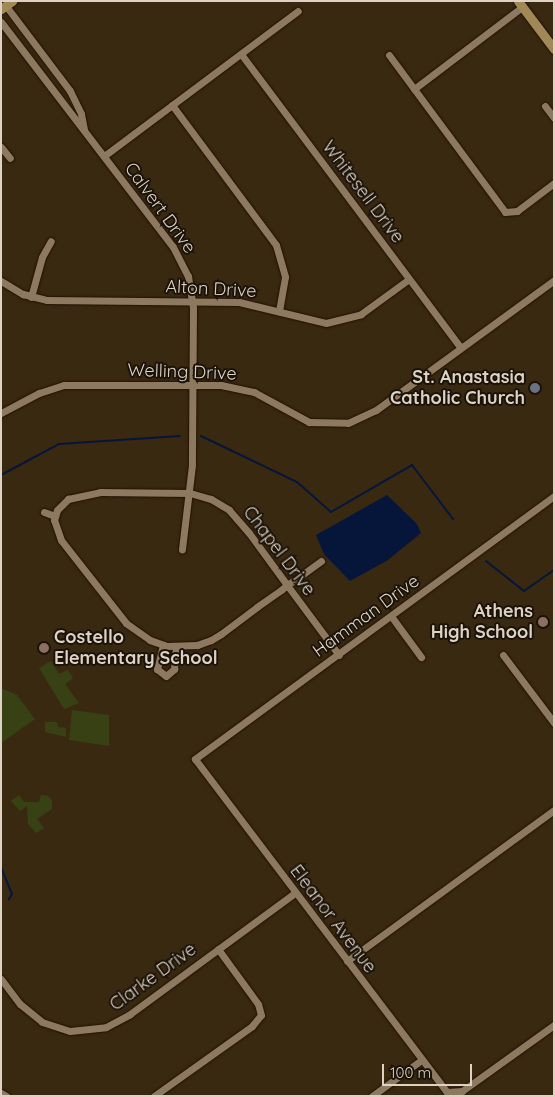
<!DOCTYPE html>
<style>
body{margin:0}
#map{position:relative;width:555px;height:1097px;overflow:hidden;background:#3a2911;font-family:Quicksand,sans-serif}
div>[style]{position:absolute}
.green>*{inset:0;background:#374114}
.water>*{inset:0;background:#06153a}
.stream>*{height:2px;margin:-1px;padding:0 1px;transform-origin:1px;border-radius:1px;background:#06153a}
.roads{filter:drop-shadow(0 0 1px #211100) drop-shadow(0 0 1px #211100)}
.minor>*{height:7px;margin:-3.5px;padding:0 3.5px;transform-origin:3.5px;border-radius:3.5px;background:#8d795f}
.secondary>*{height:9px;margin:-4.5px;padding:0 4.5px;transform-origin:4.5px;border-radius:4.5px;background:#a08957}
.dots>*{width:14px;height:14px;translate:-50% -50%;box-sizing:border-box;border:2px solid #1b1309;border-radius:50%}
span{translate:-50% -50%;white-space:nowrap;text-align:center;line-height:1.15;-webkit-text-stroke:4px #1b1309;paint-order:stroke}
.street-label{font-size:18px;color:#ddd2c4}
.poi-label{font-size:18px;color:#ddd2c4;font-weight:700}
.right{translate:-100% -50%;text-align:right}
.left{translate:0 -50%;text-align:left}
.frame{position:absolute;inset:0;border:2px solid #ddd2c4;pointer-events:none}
.scale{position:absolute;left:382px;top:1064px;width:90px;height:22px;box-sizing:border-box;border:2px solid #ddd2c4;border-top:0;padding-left:6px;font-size:15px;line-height:18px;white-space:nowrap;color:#ddd2c4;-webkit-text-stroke:4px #1b1309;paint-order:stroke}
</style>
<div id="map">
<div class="green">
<div style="clip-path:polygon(51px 661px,59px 674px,68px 670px,73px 678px,65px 684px,79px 703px,64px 709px,39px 668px)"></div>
<div style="clip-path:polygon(1px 688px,17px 695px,35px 719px,1px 743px)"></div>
<div style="clip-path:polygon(72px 710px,109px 715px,109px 746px,69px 740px)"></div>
<div style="clip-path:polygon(45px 722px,57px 722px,58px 727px,66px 728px,66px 737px,45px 732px)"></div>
<div style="clip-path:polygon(19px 795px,24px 802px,39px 802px,41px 795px,48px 796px,52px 800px,52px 809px,37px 819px,44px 828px,36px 833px,28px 824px,27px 806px,20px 811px,11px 801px)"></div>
</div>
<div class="water">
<div style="clip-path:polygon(387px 495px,417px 524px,421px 533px,388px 560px,350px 581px,324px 554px,316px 535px)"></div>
</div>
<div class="stream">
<div style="left:201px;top:436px;width:106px;rotate:25.6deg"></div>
<div style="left:297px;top:482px;width:45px;rotate:41.4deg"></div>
<div style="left:331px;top:512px;width:94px;rotate:-30.1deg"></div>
<div style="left:412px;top:465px;width:68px;rotate:52.8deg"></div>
<div style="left:1px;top:475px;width:66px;rotate:-28.1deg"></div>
<div style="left:59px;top:444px;width:121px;rotate:-3.8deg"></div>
<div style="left:486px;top:561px;width:48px;rotate:38.3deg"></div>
<div style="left:524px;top:591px;width:37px;rotate:-35deg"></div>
<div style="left:1px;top:867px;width:29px;rotate:68deg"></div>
<div style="left:12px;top:894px;width:6px;rotate:121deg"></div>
</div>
<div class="roads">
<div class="minor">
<div style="left:6px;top:6px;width:106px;rotate:53deg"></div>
<div style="left:70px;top:91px;width:25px;rotate:64deg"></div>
<div style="left:81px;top:114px;width:15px;rotate:79deg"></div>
<div style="left:1px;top:22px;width:283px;rotate:52.6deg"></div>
<div style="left:173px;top:247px;width:33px;rotate:63deg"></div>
<div style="left:188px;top:276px;width:32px;rotate:81deg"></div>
<div style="left:193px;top:308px;width:157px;rotate:90.4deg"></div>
<div style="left:192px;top:465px;width:85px;rotate:96.8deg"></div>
<div style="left:241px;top:54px;width:366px;rotate:53.2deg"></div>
<div style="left:389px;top:55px;width:195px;rotate:53.5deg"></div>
<div style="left:505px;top:212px;width:12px;rotate:-5deg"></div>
<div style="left:517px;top:211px;width:46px;rotate:-37.1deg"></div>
<div style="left:414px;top:89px;width:136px;rotate:-37.2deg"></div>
<div style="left:172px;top:105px;width:174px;rotate:53.4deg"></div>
<div style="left:276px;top:245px;width:33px;rotate:74deg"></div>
<div style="left:285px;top:277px;width:35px;rotate:100deg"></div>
<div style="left:545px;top:106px;width:15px;rotate:53deg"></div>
<div style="left:1px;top:147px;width:14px;rotate:51deg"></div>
<div style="left:104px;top:156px;width:242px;rotate:-36.8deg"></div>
<div style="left:1px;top:281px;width:26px;rotate:31deg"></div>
<div style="left:23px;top:294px;width:25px;rotate:14deg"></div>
<div style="left:47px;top:300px;width:192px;rotate:0.6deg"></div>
<div style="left:239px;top:302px;width:89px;rotate:13.6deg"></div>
<div style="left:326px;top:323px;width:36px;rotate:-14deg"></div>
<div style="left:361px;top:314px;width:59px;rotate:-36.1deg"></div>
<div style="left:31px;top:297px;width:41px;rotate:-74.6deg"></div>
<div style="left:42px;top:257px;width:18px;rotate:-61deg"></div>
<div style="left:1px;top:413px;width:43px;rotate:-27.8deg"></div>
<div style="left:39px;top:393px;width:26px;rotate:-18deg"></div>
<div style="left:64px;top:385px;width:157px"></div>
<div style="left:221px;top:385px;width:34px;rotate:12deg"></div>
<div style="left:254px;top:392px;width:63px;rotate:28.6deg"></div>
<div style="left:309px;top:422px;width:39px;rotate:1deg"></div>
<div style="left:348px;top:423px;width:31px;rotate:-25deg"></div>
<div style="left:376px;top:410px;width:220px;rotate:-36.1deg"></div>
<div style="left:554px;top:496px;width:445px;rotate:143.8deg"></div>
<div style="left:195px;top:759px;width:418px;rotate:52.9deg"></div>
<div style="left:447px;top:1092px;width:15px;rotate:-4deg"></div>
<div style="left:462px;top:1091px;width:113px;rotate:-35.7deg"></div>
<div style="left:44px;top:512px;width:12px;rotate:20deg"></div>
<div style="left:321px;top:561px;width:34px;rotate:144deg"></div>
<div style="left:293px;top:581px;width:7px;rotate:146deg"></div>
<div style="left:287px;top:585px;width:8px;rotate:140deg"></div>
<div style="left:281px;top:590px;width:29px;rotate:145deg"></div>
<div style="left:257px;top:607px;width:45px;rotate:143.1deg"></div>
<div style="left:221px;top:634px;width:12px;rotate:149deg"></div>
<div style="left:211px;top:640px;width:15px;rotate:160deg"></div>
<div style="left:197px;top:645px;width:30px;rotate:178deg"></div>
<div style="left:167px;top:646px;width:18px;rotate:-161deg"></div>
<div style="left:150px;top:640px;width:29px;rotate:-145deg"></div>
<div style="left:126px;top:623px;width:105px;rotate:-128.1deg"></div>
<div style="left:61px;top:540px;width:21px;rotate:-109deg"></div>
<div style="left:54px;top:520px;width:10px;rotate:-73deg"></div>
<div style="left:57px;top:510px;width:16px;rotate:-45deg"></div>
<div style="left:68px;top:499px;width:33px;rotate:-12deg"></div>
<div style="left:100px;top:492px;width:90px;rotate:0.6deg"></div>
<div style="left:190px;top:493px;width:22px;rotate:16deg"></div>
<div style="left:211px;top:499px;width:21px;rotate:31deg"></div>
<div style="left:229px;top:510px;width:30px;rotate:49deg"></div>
<div style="left:249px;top:533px;width:64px;rotate:53.8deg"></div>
<div style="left:287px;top:585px;width:87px;rotate:53.4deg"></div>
<div style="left:391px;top:616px;width:51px;rotate:53.8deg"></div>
<div style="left:163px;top:645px;width:25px;rotate:104deg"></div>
<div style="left:157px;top:669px;width:11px;rotate:38deg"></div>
<div style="left:166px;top:676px;width:11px;rotate:-41deg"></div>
<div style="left:174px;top:669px;width:23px;rotate:-85deg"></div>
<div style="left:503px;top:655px;width:85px;rotate:53.1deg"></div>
<div style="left:347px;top:961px;width:256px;rotate:-36.1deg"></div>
<div style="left:1px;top:979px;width:31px;rotate:53deg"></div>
<div style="left:20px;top:1004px;width:28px;rotate:39deg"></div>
<div style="left:42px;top:1022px;width:29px;rotate:18deg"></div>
<div style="left:70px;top:1031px;width:36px;rotate:-6deg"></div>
<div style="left:106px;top:1027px;width:27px;rotate:-28deg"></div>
<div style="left:130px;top:1014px;width:205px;rotate:-36.3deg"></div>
<div style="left:1px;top:1093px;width:6px;rotate:31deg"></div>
<div style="left:154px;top:1096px;width:120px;rotate:-35.5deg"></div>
<div style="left:252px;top:1026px;width:14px;rotate:-51deg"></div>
<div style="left:261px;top:1015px;width:11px;rotate:-105deg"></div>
<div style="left:258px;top:1004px;width:68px;rotate:-126deg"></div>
<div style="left:372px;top:1096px;width:59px;rotate:-36.1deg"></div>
</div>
<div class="secondary">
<div style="left:518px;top:1px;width:60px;rotate:53.1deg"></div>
<div style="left:1px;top:9px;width:14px;rotate:-36deg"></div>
</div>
</div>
<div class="dots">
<div style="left:535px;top:388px;background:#6b7280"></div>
<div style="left:543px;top:622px;background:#8d6e63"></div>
<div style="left:44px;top:648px;background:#8d6e63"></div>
</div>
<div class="street-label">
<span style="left:363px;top:192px;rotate:53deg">Whitesell Drive</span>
<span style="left:160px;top:208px;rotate:54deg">Calvert Drive</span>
<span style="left:211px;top:289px;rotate:3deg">Alton Drive</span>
<span style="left:182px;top:372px;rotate:2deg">Welling Drive</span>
<span style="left:279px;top:551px;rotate:53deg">Chapel Drive</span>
<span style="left:366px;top:616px;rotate:-36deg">Hamman Drive</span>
<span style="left:333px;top:919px;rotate:53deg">Eleanor Avenue</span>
<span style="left:153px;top:977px;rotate:-36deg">Clarke Drive</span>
</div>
<div class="poi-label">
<span class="right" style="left:525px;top:388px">St. Anastasia<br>Catholic Church</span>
<span class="right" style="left:533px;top:622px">Athens<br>High School</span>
<span class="left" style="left:54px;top:648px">Costello<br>Elementary School</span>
</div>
<div class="frame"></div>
<div class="scale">100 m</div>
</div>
